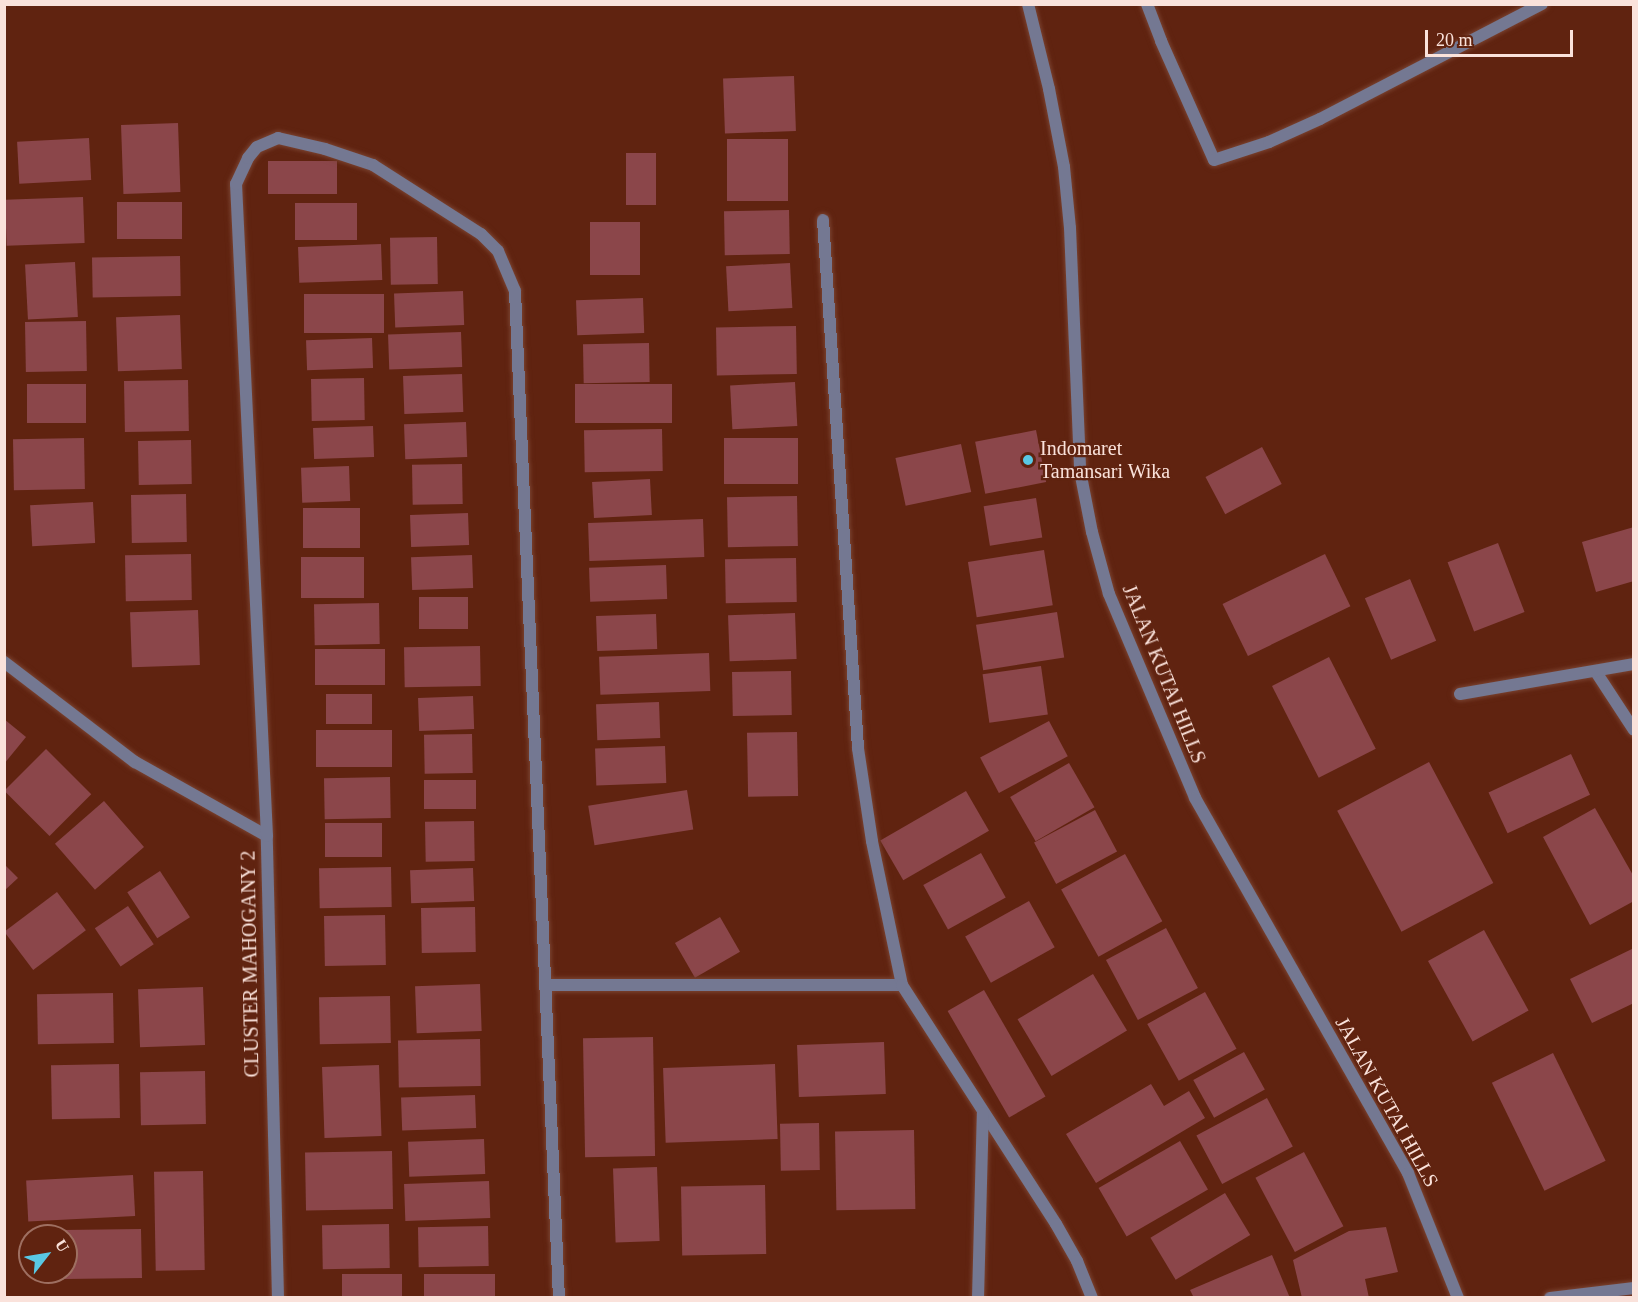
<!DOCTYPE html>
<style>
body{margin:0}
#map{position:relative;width:1638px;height:1302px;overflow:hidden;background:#602310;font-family:Georgia,serif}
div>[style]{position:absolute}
.building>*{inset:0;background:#8b464a;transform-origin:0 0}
.roads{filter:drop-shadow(0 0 2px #794230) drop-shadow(0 0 2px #794230)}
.minor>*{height:12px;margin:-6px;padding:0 6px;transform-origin:6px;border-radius:6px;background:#747892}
.dots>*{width:16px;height:16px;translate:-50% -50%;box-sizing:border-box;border:3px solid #602310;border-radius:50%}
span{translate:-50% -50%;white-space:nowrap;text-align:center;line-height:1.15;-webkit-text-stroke:4.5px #602310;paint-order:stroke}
.poi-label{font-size:20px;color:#fae2db}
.left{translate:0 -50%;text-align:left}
.street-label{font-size:20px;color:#fae2db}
.frame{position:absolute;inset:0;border:6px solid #fae2db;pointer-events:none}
.north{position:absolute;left:18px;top:1224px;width:60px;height:60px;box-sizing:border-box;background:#602310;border:2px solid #9e6f61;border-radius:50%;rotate:59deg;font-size:16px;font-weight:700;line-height:24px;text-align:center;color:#fae2db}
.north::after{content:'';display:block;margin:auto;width:21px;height:27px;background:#59c8e4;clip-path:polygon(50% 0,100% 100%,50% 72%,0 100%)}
.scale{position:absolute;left:1425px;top:30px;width:148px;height:27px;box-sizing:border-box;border:3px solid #fae2db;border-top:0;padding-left:8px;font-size:18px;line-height:21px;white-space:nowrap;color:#fae2db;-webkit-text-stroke:4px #602310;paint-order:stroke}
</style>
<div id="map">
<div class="building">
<div style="left:794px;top:76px;width:55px;height:71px;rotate:88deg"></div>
<div style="left:178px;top:123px;width:69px;height:57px;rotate:88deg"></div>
<div style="left:89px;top:138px;width:42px;height:72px;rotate:87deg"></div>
<div style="left:727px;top:139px;width:61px;height:62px"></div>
<div style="left:656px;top:153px;width:52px;height:30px;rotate:90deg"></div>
<div style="left:337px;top:161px;width:33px;height:69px;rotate:90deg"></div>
<div style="left:83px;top:197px;width:46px;height:78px;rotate:88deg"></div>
<div style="left:182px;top:202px;width:37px;height:65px;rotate:90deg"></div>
<div style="left:295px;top:203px;width:62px;height:37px"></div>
<div style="left:789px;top:210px;width:44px;height:65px;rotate:89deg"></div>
<div style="left:640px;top:222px;width:53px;height:50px;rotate:90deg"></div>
<div style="left:437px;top:237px;width:47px;height:47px;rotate:89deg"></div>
<div style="left:381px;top:244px;width:36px;height:83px;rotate:88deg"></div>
<div style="left:180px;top:256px;width:40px;height:88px;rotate:89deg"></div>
<div style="left:75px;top:262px;width:55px;height:50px;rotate:87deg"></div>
<div style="left:790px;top:263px;width:45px;height:64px;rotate:87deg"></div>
<div style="left:463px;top:291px;width:34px;height:69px;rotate:88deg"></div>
<div style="left:384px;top:294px;width:39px;height:80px;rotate:90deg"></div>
<div style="left:643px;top:298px;width:35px;height:67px;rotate:88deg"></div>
<div style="left:180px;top:315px;width:54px;height:64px;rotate:88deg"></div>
<div style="left:86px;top:321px;width:50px;height:61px;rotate:89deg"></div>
<div style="left:796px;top:326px;width:48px;height:80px;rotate:89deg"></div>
<div style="left:461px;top:332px;width:35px;height:73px;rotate:88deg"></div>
<div style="left:372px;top:338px;width:30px;height:66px;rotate:88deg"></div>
<div style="left:649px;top:343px;width:39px;height:66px;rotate:89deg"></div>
<div style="left:462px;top:374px;width:38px;height:59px;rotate:88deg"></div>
<div style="left:364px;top:378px;width:42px;height:53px;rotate:89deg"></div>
<div style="left:188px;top:380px;width:51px;height:64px;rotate:89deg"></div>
<div style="left:795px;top:382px;width:44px;height:65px;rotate:87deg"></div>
<div style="left:86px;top:384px;width:39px;height:59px;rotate:90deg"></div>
<div style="left:672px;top:384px;width:39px;height:97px;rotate:90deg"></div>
<div style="left:466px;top:422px;width:35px;height:62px;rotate:88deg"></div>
<div style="left:373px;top:426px;width:31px;height:60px;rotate:88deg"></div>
<div style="left:662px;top:429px;width:42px;height:78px;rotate:89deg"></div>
<div style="left:1036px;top:430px;width:53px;height:62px;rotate:79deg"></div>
<div style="left:84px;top:438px;width:51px;height:71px;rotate:89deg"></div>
<div style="left:798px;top:438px;width:46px;height:74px;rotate:90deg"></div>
<div style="left:191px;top:440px;width:44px;height:53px;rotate:89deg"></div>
<div style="left:961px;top:444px;width:49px;height:67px;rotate:78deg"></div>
<div style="left:1262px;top:447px;width:42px;height:64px;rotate:62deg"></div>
<div style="left:462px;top:464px;width:40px;height:50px;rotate:89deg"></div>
<div style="left:349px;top:466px;width:35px;height:48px;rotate:88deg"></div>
<div style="left:650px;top:479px;width:36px;height:58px;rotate:87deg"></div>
<div style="left:186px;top:494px;width:48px;height:55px;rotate:89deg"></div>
<div style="left:797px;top:496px;width:50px;height:70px;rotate:89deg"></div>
<div style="left:1036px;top:498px;width:40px;height:53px;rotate:81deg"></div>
<div style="left:93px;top:502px;width:41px;height:63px;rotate:87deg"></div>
<div style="left:360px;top:508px;width:40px;height:57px;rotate:90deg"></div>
<div style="left:468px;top:513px;width:32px;height:58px;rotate:88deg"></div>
<div style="left:703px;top:519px;width:38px;height:115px;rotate:88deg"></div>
<div style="clip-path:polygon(1634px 527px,1634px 581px,1596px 592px,1582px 542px)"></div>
<div style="left:1498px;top:543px;width:74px;height:54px;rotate:69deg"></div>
<div style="left:1044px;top:550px;width:56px;height:77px;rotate:81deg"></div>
<div style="left:191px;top:554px;width:46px;height:66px;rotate:89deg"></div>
<div style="left:1325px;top:554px;width:58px;height:114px;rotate:64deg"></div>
<div style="left:472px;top:555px;width:33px;height:61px;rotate:88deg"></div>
<div style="left:364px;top:557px;width:41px;height:63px;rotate:90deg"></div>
<div style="left:796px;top:558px;width:44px;height:71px;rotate:89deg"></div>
<div style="left:666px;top:565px;width:34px;height:77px;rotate:88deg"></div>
<div style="left:1410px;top:579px;width:67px;height:49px;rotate:67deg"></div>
<div style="left:468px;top:597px;width:32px;height:49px;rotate:90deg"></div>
<div style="left:379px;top:603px;width:41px;height:65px;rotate:89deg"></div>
<div style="left:198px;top:610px;width:55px;height:68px;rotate:88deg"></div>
<div style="left:1057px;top:612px;width:46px;height:82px;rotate:81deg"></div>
<div style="left:795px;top:613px;width:46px;height:67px;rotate:88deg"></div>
<div style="left:656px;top:614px;width:35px;height:60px;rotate:88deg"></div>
<div style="left:480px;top:646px;width:40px;height:76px;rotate:89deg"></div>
<div style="left:385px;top:649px;width:36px;height:70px;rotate:90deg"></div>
<div style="left:709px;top:653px;width:38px;height:110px;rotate:88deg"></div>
<div style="left:1329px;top:657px;width:103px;height:64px;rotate:63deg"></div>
<div style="left:1041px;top:666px;width:49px;height:59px;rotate:82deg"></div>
<div style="left:791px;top:671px;width:44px;height:59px;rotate:89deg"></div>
<div style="left:372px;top:694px;width:30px;height:46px;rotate:90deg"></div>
<div style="left:473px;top:696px;width:33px;height:55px;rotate:88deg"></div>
<div style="left:659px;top:702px;width:36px;height:63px;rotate:88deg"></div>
<div style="clip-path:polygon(4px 719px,26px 737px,4px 764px)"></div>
<div style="left:1049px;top:721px;width:40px;height:78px;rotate:62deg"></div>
<div style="left:392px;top:730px;width:37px;height:76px;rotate:90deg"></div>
<div style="left:797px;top:732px;width:64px;height:50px;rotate:89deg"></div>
<div style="left:472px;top:734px;width:39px;height:48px;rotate:89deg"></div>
<div style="left:665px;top:746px;width:37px;height:70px;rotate:88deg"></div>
<div style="left:46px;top:749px;width:64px;height:59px;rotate:45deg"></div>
<div style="left:1571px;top:754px;width:45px;height:91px;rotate:65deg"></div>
<div style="left:1429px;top:762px;width:137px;height:104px;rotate:62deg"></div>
<div style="left:1069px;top:763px;width:51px;height:68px;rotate:60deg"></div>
<div style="left:390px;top:777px;width:41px;height:66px;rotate:89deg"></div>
<div style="left:476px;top:780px;width:29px;height:52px;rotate:90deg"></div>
<div style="left:687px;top:790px;width:40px;height:100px;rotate:81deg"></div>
<div style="left:966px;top:791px;width:46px;height:99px;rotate:60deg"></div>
<div style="left:104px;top:801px;width:61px;height:65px;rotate:49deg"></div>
<div style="clip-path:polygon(1595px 808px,1634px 877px,1634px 901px,1590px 925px,1543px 837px)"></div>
<div style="left:1095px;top:810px;width:47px;height:69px;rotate:62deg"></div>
<div style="left:474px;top:821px;width:40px;height:49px;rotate:89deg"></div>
<div style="left:382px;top:823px;width:34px;height:57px;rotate:90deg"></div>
<div style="left:981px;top:853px;width:51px;height:66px;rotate:61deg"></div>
<div style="left:1125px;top:854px;width:77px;height:73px;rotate:61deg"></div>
<div style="clip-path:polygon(4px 864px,18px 878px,4px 891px)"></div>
<div style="left:391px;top:867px;width:40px;height:72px;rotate:89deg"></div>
<div style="left:473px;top:868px;width:33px;height:63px;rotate:88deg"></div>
<div style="left:160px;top:871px;width:55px;height:39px;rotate:57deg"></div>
<div style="left:57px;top:892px;width:48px;height:66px;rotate:53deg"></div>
<div style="left:1029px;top:901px;width:53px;height:73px;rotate:61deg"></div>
<div style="left:128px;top:906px;width:46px;height:40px;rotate:56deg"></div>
<div style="left:475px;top:907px;width:45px;height:54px;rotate:89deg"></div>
<div style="left:385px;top:915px;width:50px;height:61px;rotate:89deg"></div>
<div style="left:720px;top:917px;width:40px;height:52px;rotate:60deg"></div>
<div style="left:1166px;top:928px;width:68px;height:68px;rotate:62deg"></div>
<div style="left:1484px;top:930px;width:92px;height:64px;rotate:61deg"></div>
<div style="clip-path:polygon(1634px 948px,1634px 1003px,1592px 1023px,1570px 979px)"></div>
<div style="left:1093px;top:974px;width:66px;height:88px;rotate:59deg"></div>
<div style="left:480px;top:984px;width:47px;height:65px;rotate:88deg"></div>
<div style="left:203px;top:987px;width:58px;height:65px;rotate:88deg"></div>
<div style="left:984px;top:990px;width:123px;height:42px;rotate:60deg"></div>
<div style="left:1205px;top:992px;width:65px;height:66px;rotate:61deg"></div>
<div style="left:113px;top:993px;width:50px;height:76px;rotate:89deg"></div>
<div style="left:390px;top:996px;width:47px;height:71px;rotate:89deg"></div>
<div style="left:653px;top:1037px;width:119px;height:70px;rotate:89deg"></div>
<div style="left:480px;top:1039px;width:47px;height:82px;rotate:89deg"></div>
<div style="left:884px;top:1042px;width:52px;height:87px;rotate:88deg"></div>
<div style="left:1244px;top:1052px;width:43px;height:58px;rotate:61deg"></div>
<div style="left:1553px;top:1053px;width:120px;height:68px;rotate:64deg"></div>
<div style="left:119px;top:1064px;width:54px;height:68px;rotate:89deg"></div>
<div style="left:775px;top:1064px;width:75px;height:112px;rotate:88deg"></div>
<div style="left:379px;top:1065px;width:71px;height:57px;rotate:88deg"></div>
<div style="left:205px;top:1071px;width:53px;height:65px;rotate:89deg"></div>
<div style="clip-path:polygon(1151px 1084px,1164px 1106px,1189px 1091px,1205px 1118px,1096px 1183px,1066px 1134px)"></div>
<div style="left:475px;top:1095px;width:33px;height:74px;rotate:88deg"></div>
<div style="left:1267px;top:1098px;width:55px;height:80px;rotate:62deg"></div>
<div style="left:819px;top:1123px;width:47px;height:39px;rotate:89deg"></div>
<div style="left:914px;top:1130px;width:79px;height:79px;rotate:89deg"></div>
<div style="left:484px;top:1139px;width:35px;height:76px;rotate:88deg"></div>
<div style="left:1180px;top:1141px;width:56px;height:94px;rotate:60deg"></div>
<div style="left:392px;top:1151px;width:58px;height:87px;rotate:89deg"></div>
<div style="left:1304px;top:1152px;width:84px;height:55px;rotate:62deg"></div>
<div style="left:657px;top:1167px;width:74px;height:44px;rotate:88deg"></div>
<div style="left:203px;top:1171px;width:99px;height:49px;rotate:89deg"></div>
<div style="left:133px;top:1175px;width:41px;height:107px;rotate:87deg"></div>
<div style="left:489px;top:1181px;width:37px;height:85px;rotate:88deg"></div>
<div style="left:765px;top:1185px;width:69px;height:84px;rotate:89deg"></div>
<div style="left:1225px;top:1193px;width:49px;height:87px;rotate:59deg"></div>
<div style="left:389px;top:1224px;width:44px;height:67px;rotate:89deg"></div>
<div style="left:488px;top:1226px;width:40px;height:70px;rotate:89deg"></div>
<div style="clip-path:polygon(1386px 1227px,1398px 1272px,1365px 1279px,1369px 1298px,1302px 1298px,1293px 1260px,1349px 1231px)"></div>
<div style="clip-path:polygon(141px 1229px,142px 1278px,65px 1279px,66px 1236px,63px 1236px,63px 1230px)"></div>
<div style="clip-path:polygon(1272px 1255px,1290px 1298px,1194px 1298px,1190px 1290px)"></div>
<div style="left:402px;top:1274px;width:24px;height:60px;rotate:90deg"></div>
<div style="left:495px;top:1274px;width:24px;height:71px;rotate:90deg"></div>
</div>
<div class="roads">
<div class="minor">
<div style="left:1028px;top:4px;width:88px;rotate:76.1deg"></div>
<div style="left:1049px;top:89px;width:79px;rotate:79.1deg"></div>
<div style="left:1064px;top:167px;width:61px;rotate:84.4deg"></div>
<div style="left:1070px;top:228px;width:243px;rotate:87.6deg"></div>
<div style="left:1080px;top:471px;width:62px;rotate:78.9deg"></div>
<div style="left:1092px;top:532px;width:64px;rotate:74.7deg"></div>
<div style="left:1109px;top:594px;width:221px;rotate:67.1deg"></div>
<div style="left:1195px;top:798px;width:431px;rotate:60.4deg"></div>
<div style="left:1408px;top:1173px;width:135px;rotate:68.2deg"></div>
<div style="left:1147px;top:4px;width:40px;rotate:69deg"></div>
<div style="left:1161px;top:41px;width:130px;rotate:66deg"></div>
<div style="left:1214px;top:160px;width:58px;rotate:-18.1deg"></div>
<div style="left:1269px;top:142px;width:56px;rotate:-24.3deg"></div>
<div style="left:1320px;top:119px;width:250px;rotate:-27.4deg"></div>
<div style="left:4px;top:662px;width:165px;rotate:37.4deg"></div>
<div style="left:135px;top:762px;width:151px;rotate:29.3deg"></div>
<div style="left:1596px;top:672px;width:69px;rotate:56.8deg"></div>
<div style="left:1460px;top:694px;width:177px;rotate:-9.8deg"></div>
<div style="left:545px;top:985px;width:357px"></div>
<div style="left:902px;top:985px;width:147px;rotate:-101.8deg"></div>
<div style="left:872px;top:841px;width:94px;rotate:-98.6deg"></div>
<div style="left:858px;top:748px;width:529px;rotate:-93.79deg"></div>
<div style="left:902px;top:985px;width:284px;rotate:57.2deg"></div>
<div style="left:1056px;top:1224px;width:43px;rotate:60.4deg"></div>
<div style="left:1077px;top:1261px;width:40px;rotate:68deg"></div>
<div style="left:278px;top:1298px;width:462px;rotate:-91.4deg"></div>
<div style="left:267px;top:836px;width:653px;rotate:-92.72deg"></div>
<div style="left:236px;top:184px;width:29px;rotate:-65deg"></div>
<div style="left:248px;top:158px;width:14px;rotate:-51deg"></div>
<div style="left:257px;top:147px;width:23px;rotate:-23deg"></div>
<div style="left:278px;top:138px;width:48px;rotate:13.2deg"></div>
<div style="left:325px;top:149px;width:51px;rotate:18.4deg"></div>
<div style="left:373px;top:165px;width:128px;rotate:32.6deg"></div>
<div style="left:481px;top:234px;width:24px;rotate:45deg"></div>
<div style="left:498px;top:251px;width:43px;rotate:67deg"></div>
<div style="left:515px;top:291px;width:1008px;rotate:87.5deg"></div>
<div style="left:978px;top:1298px;width:185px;rotate:-88.5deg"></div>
<div style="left:1550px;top:1298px;width:85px;rotate:-6.8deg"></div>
</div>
</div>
<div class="dots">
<div style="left:1028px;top:460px;background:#59c8e4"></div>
</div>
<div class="poi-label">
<span class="left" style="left:1040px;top:460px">Indomaret<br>Tamansari Wika</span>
</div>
<div class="street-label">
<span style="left:1164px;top:674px;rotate:68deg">JALAN KUTAI HILLS</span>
<span style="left:250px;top:964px;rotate:-91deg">CLUSTER MAHOGANY 2</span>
<span style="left:1387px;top:1102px;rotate:61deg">JALAN KUTAI HILLS</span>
</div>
<div class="frame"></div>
<div class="north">U</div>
<div class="scale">20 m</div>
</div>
